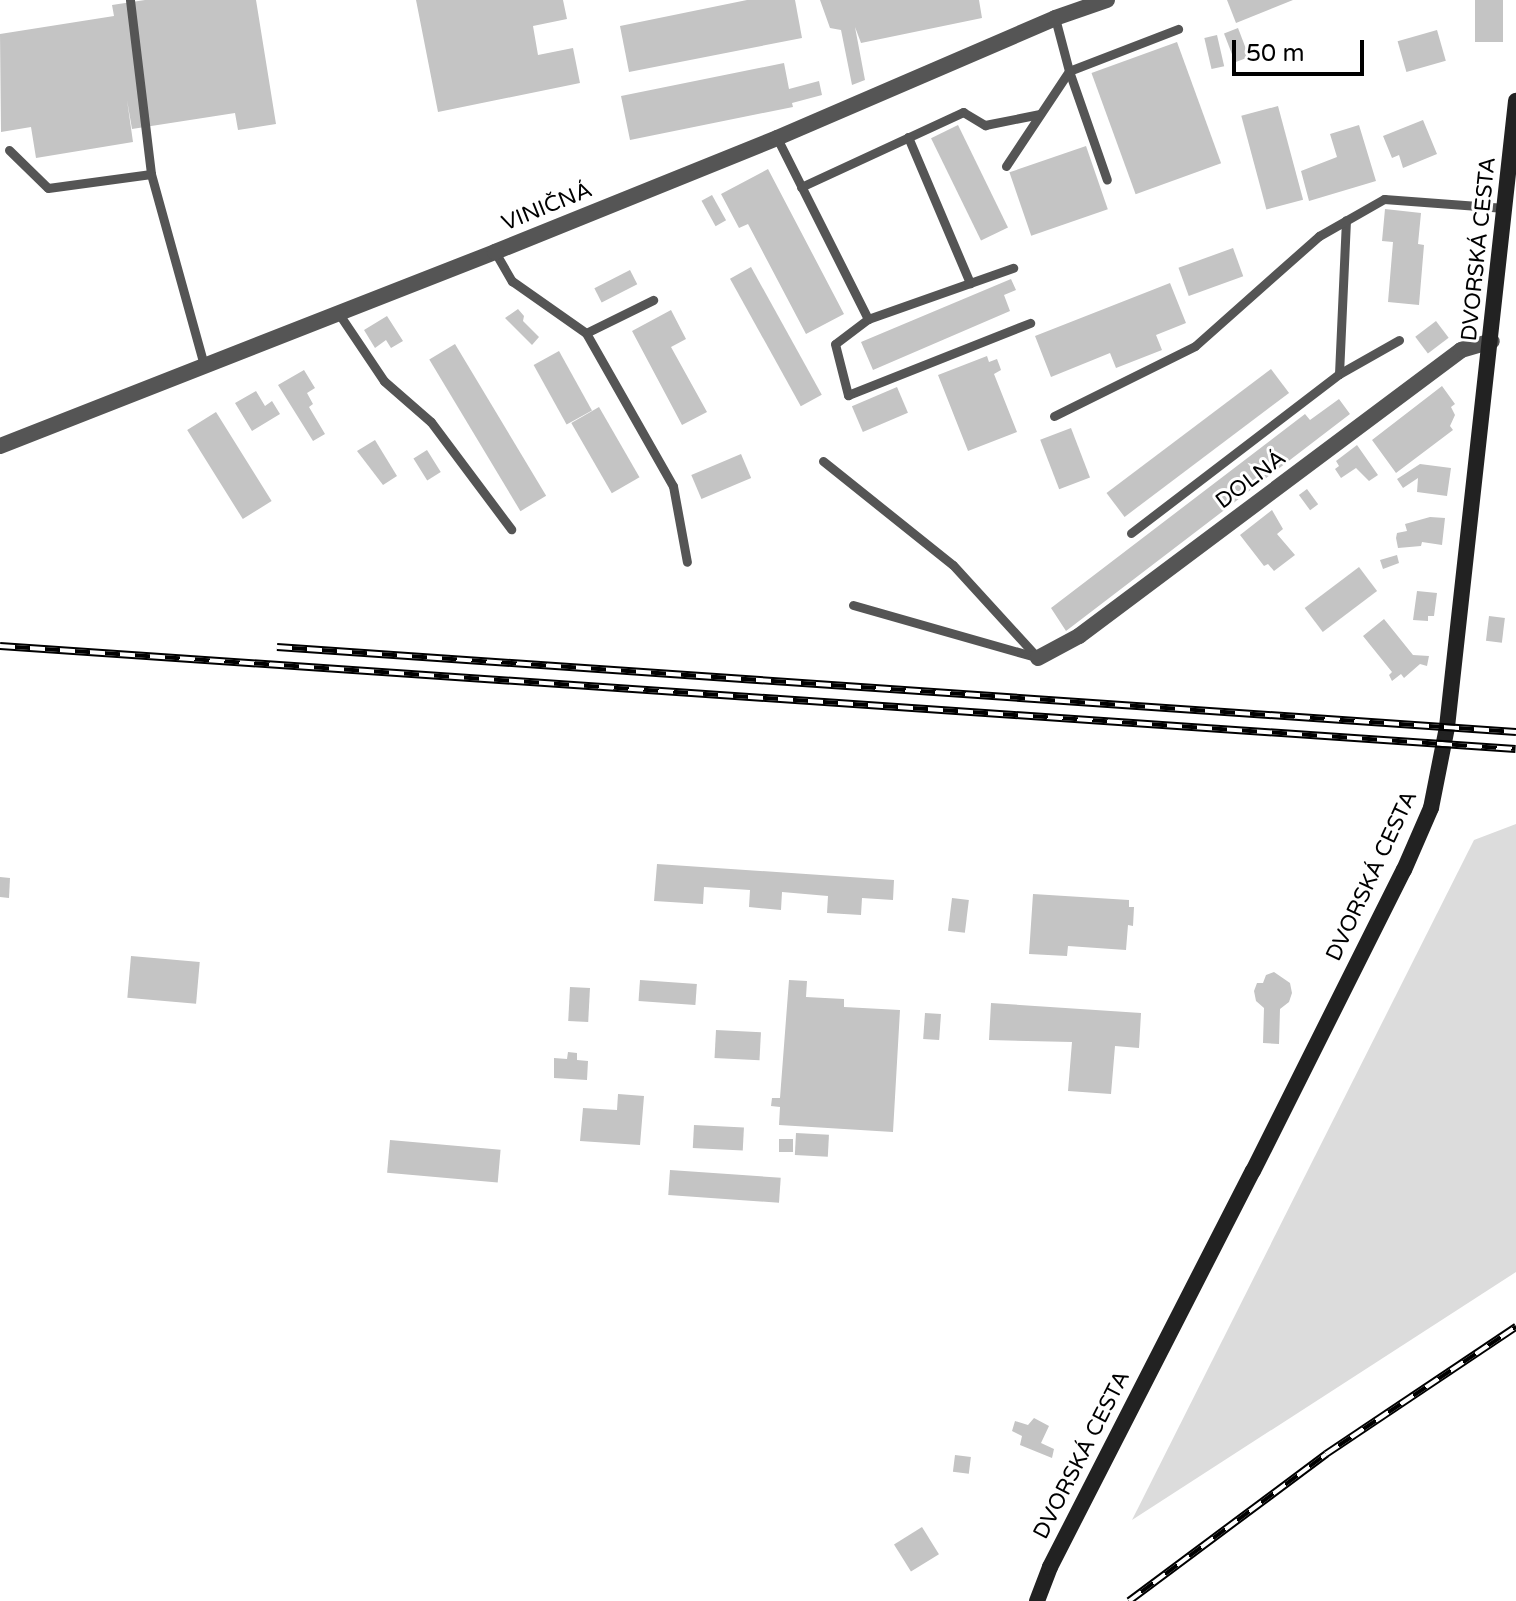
<!DOCTYPE html>
<meta charset="utf-8">
<style>
body{margin:0}
#map{position:relative;width:1516px;height:1601px;overflow:hidden;background:#fff;font-family:"Varela Round",sans-serif}
div>[style]{position:absolute}
.green>*{inset:0;background:#dcdcdc}
.building>*{inset:0;background:#c4c4c4;transform-origin:0 0}
.lane>*{height:9px;margin:-4.5px;padding:0 4.5px;transform-origin:4.5px;border-radius:4.5px;background:#555}
.street>*{height:16px;margin:-8px;padding:0 8px;transform-origin:8px;border-radius:8px;background:#555}
.secondary>*{height:16px;margin:-8px;padding:0 8px;transform-origin:8px;border-radius:8px;background:#222}
.rail>*{height:8px;margin-top:-4px;transform-origin:0;background:repeating-linear-gradient(90deg,#fff 0 15px,#000 0 30px);box-sizing:border-box;border-block:2px solid #000}
span{translate:-50% -50%;white-space:nowrap;text-align:center;line-height:1.15;-webkit-text-stroke:6px #fff;paint-order:stroke}
.street-label{font-size:22px;color:#000}
.scale{position:absolute;left:1232px;top:40px;width:132px;height:36px;box-sizing:border-box;border:4px solid #000;border-top:0;padding-left:10px;font-size:24px;line-height:28px;white-space:nowrap;color:#000;-webkit-text-stroke:6px #fff;paint-order:stroke}
</style>
<div id="map">
<div class="green">
<div style="clip-path:polygon(1516px 824px,1516px 1272px,1132px 1520px,1474px 840px)"></div>
</div>
<div class="building">
<div style="clip-path:polygon(145px 0,256px 0,276px 124px,238px 130px,235px 113px,132px 129px,127px 100px,133px 142px,36px 158px,31px 127px,1px 132px,0 34px,114px 16px,112px 5px)"></div>
<div style="clip-path:polygon(416px 0,563px 0,567px 19px,533px 26px,538px 55px,573px 48px,580px 83px,438px 112px)"></div>
<div style="clip-path:polygon(747px 0,795px 0,802px 38px,629px 72px,620px 26px)"></div>
<div style="clip-path:polygon(820px 0,979px 0,982px 18px,861px 43px,855px 27px,865px 80px,852px 85px,841px 30px,830px 28px)"></div>
<div style="clip-path:polygon(1227px 0,1293px 0,1236px 23px)"></div>
<div style="left:1475px;top:0;width:28px;height:42px"></div>
<div style="left:1238px;top:28px;width:31px;height:15px;rotate:69deg"></div>
<div style="left:1437px;top:30px;width:32px;height:41px;rotate:74deg"></div>
<div style="left:1217px;top:35px;width:32px;height:13px;rotate:77deg"></div>
<div style="left:1177px;top:42px;width:129px;height:91px;rotate:70deg"></div>
<div style="clip-path:polygon(784px 63px,789px 89px,819px 81px,822px 95px,792px 103px,793px 107px,630px 140px,621px 96px)"></div>
<div style="left:1278px;top:106px;width:97px;height:38px;rotate:75deg"></div>
<div style="clip-path:polygon(1423px 120px,1437px 154px,1403px 168px,1399px 155px,1392px 158px,1383px 136px)"></div>
<div style="left:958px;top:125px;width:114px;height:30px;rotate:64deg"></div>
<div style="clip-path:polygon(1359px 125px,1376px 181px,1309px 201px,1301px 171px,1337px 157px,1330px 134px)"></div>
<div style="left:1086px;top:146px;width:67px;height:81px;rotate:71deg"></div>
<div style="clip-path:polygon(768px 169px,844px 314px,806px 334px,748px 224px,739px 228px,721px 194px)"></div>
<div style="left:712px;top:195px;width:29px;height:12px;rotate:61deg"></div>
<div style="clip-path:polygon(1385px 209px,1421px 213px,1418px 244px,1424px 245px,1419px 305px,1388px 302px,1393px 242px,1382px 241px)"></div>
<div style="left:1233px;top:248px;width:30px;height:58px;rotate:70deg"></div>
<div style="left:751px;top:267px;width:146px;height:24px;rotate:61deg"></div>
<div style="left:630px;top:270px;width:16px;height:40px;rotate:63deg"></div>
<div style="clip-path:polygon(1011px 279px,1016px 290px,1004px 295px,1010px 311px,873px 370px,861px 342px)"></div>
<div style="clip-path:polygon(1170px 283px,1186px 323px,1156px 335px,1162px 350px,1116px 368px,1110px 353px,1051px 377px,1035px 336px)"></div>
<div style="clip-path:polygon(518px 309px,524px 316px,523px 321px,539px 337px,532px 345px,505px 318px)"></div>
<div style="clip-path:polygon(671px 310px,686px 339px,671px 347px,707px 412px,682px 425px,632px 331px)"></div>
<div style="clip-path:polygon(387px 316px,403px 341px,391px 348px,386px 340px,375px 348px,364px 330px)"></div>
<div style="left:1436px;top:321px;width:21px;height:26px;rotate:53deg"></div>
<div style="left:455px;top:344px;width:177px;height:30px;rotate:59deg"></div>
<div style="left:559px;top:351px;width:68px;height:29px;rotate:61deg"></div>
<div style="clip-path:polygon(987px 356px,989px 362px,997px 359px,1000px 367px,1001px 370px,994px 374px,1017px 432px,968px 451px,938px 375px)"></div>
<div style="left:1271px;top:369px;width:30px;height:206px;rotate:53deg"></div>
<div style="clip-path:polygon(304px 370px,315px 388px,307px 393px,313px 404px,309px 407px,325px 434px,313px 441px,278px 385px)"></div>
<div style="clip-path:polygon(1442px 386px,1455px 404px,1451px 407px,1455px 415px,1450px 426px,1453px 430px,1396px 473px,1372px 440px)"></div>
<div style="left:897px;top:387px;width:28px;height:49px;rotate:67deg"></div>
<div style="clip-path:polygon(256px 391px,265px 406px,272px 401px,280px 414px,252px 431px,235px 403px)"></div>
<div style="clip-path:polygon(1339px 399px,1350px 414px,1066px 631px,1051px 608px,1305px 414px,1310px 420px)"></div>
<div style="left:599px;top:407px;width:81px;height:32px;rotate:60deg"></div>
<div style="left:216px;top:412px;width:105px;height:34px;rotate:58deg"></div>
<div style="left:1071px;top:428px;width:53px;height:33px;rotate:69deg"></div>
<div style="clip-path:polygon(375px 440px,397px 476px,383px 485px,357px 451px)"></div>
<div style="clip-path:polygon(1357px 445px,1378px 475px,1369px 481px,1356px 468px,1341px 478px,1335px 469px,1339px 466px,1336px 461px)"></div>
<div style="left:427px;top:450px;width:26px;height:16px;rotate:58deg"></div>
<div style="left:741px;top:454px;width:26px;height:54px;rotate:67deg"></div>
<div style="clip-path:polygon(1420px 464px,1451px 468px,1447px 496px,1417px 492px,1418px 478px,1403px 488px,1397px 479px)"></div>
<div style="left:1307px;top:489px;width:19px;height:10px;rotate:54deg"></div>
<div style="clip-path:polygon(1272px 510px,1283px 529px,1277px 534px,1295px 555px,1274px 571px,1268px 564px,1264px 566px,1240px 535px)"></div>
<div style="clip-path:polygon(1430px 517px,1445px 518px,1442px 545px,1422px 542px,1421px 546px,1398px 548px,1396px 538px,1397px 533px,1407px 531px,1405px 524px)"></div>
<div style="clip-path:polygon(1397px 555px,1399px 563px,1383px 569px,1380px 560px)"></div>
<div style="left:1359px;top:567px;width:30px;height:68px;rotate:53deg"></div>
<div style="clip-path:polygon(1417px 591px,1437px 593px,1434px 616px,1428px 616px,1428px 621px,1413px 620px)"></div>
<div style="left:1489px;top:616px;width:16px;height:25px;rotate:7deg"></div>
<div style="clip-path:polygon(1384px 619px,1413px 655px,1429px 656px,1427px 666px,1420px 664px,1404px 678px,1401px 674px,1392px 681px,1389px 675px,1392px 672px,1363px 636px)"></div>
<div style="clip-path:polygon(657px 864px,894px 880px,893px 900px,862px 898px,861px 915px,827px 913px,828px 896px,782px 892px,781px 910px,749px 907px,750px 890px,704px 887px,703px 904px,654px 901px)"></div>
<div style="clip-path:polygon(0 877px,10px 878px,9px 898px,0 897px)"></div>
<div style="clip-path:polygon(1033px 894px,1129px 900px,1129px 907px,1134px 907px,1133px 926px,1128px 925px,1126px 950px,1068px 946px,1067px 956px,1029px 954px)"></div>
<div style="left:952px;top:898px;width:17px;height:33px;rotate:7deg"></div>
<div style="left:131px;top:956px;width:69px;height:42px;rotate:5deg"></div>
<div style="clip-path:polygon(1274px 972px,1290px 983px,1292px 993px,1289px 1002px,1280px 1009px,1279px 1044px,1263px 1043px,1264px 1008px,1256px 1001px,1254px 991px,1257px 983px,1263px 983px,1266px 975px)"></div>
<div style="left:640px;top:980px;width:57px;height:21px;rotate:4deg"></div>
<div style="clip-path:polygon(789px 980px,807px 981px,806px 997px,844px 999px,844px 1007px,900px 1010px,893px 1132px,779px 1125px,780px 1107px,771px 1106px,772px 1098px,780px 1098px)"></div>
<div style="left:570px;top:987px;width:20px;height:34px;rotate:3deg"></div>
<div style="clip-path:polygon(991px 1003px,1141px 1013px,1139px 1048px,1115px 1046px,1111px 1094px,1068px 1091px,1072px 1042px,989px 1040px)"></div>
<div style="left:925px;top:1013px;width:16px;height:26px;rotate:4deg"></div>
<div style="left:716px;top:1030px;width:45px;height:28px;rotate:3deg"></div>
<div style="clip-path:polygon(568px 1052px,577px 1053px,577px 1060px,588px 1061px,587px 1080px,554px 1078px,554px 1058px,567px 1059px)"></div>
<div style="clip-path:polygon(618px 1094px,644px 1096px,640px 1145px,580px 1141px,583px 1108px,617px 1110px)"></div>
<div style="left:694px;top:1125px;width:50px;height:23px;rotate:3deg"></div>
<div style="left:796px;top:1133px;width:33px;height:22px;rotate:3deg"></div>
<div style="left:779px;top:1139px;width:14px;height:13px"></div>
<div style="left:390px;top:1140px;width:111px;height:33px;rotate:5deg"></div>
<div style="left:670px;top:1170px;width:111px;height:25px;rotate:4deg"></div>
<div style="clip-path:polygon(1034px 1418px,1049px 1426px,1041px 1443px,1054px 1449px,1052px 1458px,1020px 1445px,1022px 1436px,1012px 1431px,1015px 1421px,1028px 1425px)"></div>
<div style="left:955px;top:1455px;width:16px;height:17px;rotate:7deg"></div>
<div style="left:922px;top:1527px;width:32px;height:33px;rotate:58deg"></div>
</div>
<div class="lane">
<div style="left:130px;top:0;width:175px;rotate:83.1deg"></div>
<div style="left:151px;top:174px;width:198px;rotate:74.5deg"></div>
<div style="left:1055px;top:18px;width:55px;rotate:75.2deg"></div>
<div style="left:1069px;top:71px;width:117px;rotate:-21.1deg"></div>
<div style="left:908px;top:137px;width:159px;rotate:67deg"></div>
<div style="left:777px;top:138px;width:203px;rotate:63.3deg"></div>
<div style="left:868px;top:319px;width:41px;rotate:142.9deg"></div>
<div style="left:835px;top:344px;width:53px;rotate:75.7deg"></div>
<div style="left:848px;top:395px;width:196px;rotate:-21.6deg"></div>
<div style="left:9px;top:150px;width:54px;rotate:44.3deg"></div>
<div style="left:48px;top:188px;width:104px;rotate:-7.7deg"></div>
<div style="left:1006px;top:166px;width:114px;rotate:-56.4deg"></div>
<div style="left:1069px;top:71px;width:115px;rotate:70.8deg"></div>
<div style="left:801px;top:187px;width:179px;rotate:-24.8deg"></div>
<div style="left:963px;top:112px;width:26px;rotate:31deg"></div>
<div style="left:985px;top:125px;width:56px;rotate:-11.3deg"></div>
<div style="left:495px;top:252px;width:34px;rotate:60deg"></div>
<div style="left:512px;top:281px;width:90px;rotate:35.1deg"></div>
<div style="left:586px;top:333px;width:75px;rotate:-26.2deg"></div>
<div style="left:337px;top:311px;width:84px;rotate:56.1deg"></div>
<div style="left:384px;top:381px;width:62px;rotate:41.1deg"></div>
<div style="left:431px;top:422px;width:134px;rotate:53.2deg"></div>
<div style="left:868px;top:319px;width:154px;rotate:-19.4deg"></div>
<div style="left:586px;top:333px;width:176px;rotate:60.4deg"></div>
<div style="left:673px;top:486px;width:77px;rotate:79.6deg"></div>
<div style="left:1339px;top:374px;width:154px;rotate:-87.4deg"></div>
<div style="left:1054px;top:416px;width:157px;rotate:-26.4deg"></div>
<div style="left:1195px;top:346px;width:166px;rotate:-41.6deg"></div>
<div style="left:1319px;top:236px;width:75px;rotate:-29.6deg"></div>
<div style="left:1384px;top:199px;width:121px;rotate:4.3deg"></div>
<div style="left:823px;top:461px;width:166px;rotate:38.7deg"></div>
<div style="left:953px;top:565px;width:126px;rotate:47.6deg"></div>
<div style="left:1131px;top:533px;width:262px;rotate:-37.4deg"></div>
<div style="left:1339px;top:374px;width:69px;rotate:-29.5deg"></div>
<div style="left:853px;top:605px;width:189px;rotate:15.9deg"></div>
</div>
<div class="street">
<div style="left:0;top:446px;width:532px;rotate:-21.4deg"></div>
<div style="left:495px;top:252px;width:304px;rotate:-22deg"></div>
<div style="left:777px;top:138px;width:303px;rotate:-23.3deg"></div>
<div style="left:1055px;top:18px;width:55px;rotate:-19.1deg"></div>
<div style="left:1038px;top:658px;width:47px;rotate:-28.2deg"></div>
<div style="left:1079px;top:636px;width:477px;rotate:-36.8deg"></div>
<div style="left:1461px;top:350px;width:32px;rotate:-16deg"></div>
</div>
<div class="secondary">
<div style="left:1037px;top:1601px;width:36px;rotate:-69deg"></div>
<div style="left:1050px;top:1567px;width:445px;rotate:-62.9deg"></div>
<div style="left:1253px;top:1171px;width:337px;rotate:-63.4deg"></div>
<div style="left:1404px;top:870px;width:68px;rotate:-66.5deg"></div>
<div style="left:1431px;top:808px;width:83px;rotate:-78.8deg"></div>
<div style="left:1447px;top:727px;width:630px;rotate:-83.71deg"></div>
</div>
<div class="rail">
<div style="left:0;top:646px;width:1519px;rotate:3.89deg"></div>
<div style="left:277px;top:647px;width:1242px;rotate:3.92deg"></div>
<div style="left:1129px;top:1601px;width:246px;rotate:-36.7deg"></div>
<div style="left:1326px;top:1454px;width:229px;rotate:-33.8deg"></div>
</div>
<div class="street-label">
<span style="left:547px;top:207px;rotate:-22deg">VINIČNÁ</span>
<span style="left:1479px;top:249px;rotate:-84deg">DVORSKÁ CESTA</span>
<span style="left:1251px;top:480px;rotate:-37deg">DOLNÁ</span>
<span style="left:1372px;top:876px;rotate:-65deg">DVORSKÁ CESTA</span>
<span style="left:1082px;top:1455px;rotate:-63deg">DVORSKÁ CESTA</span>
</div>
<div class="scale">50 m</div>
</div>
